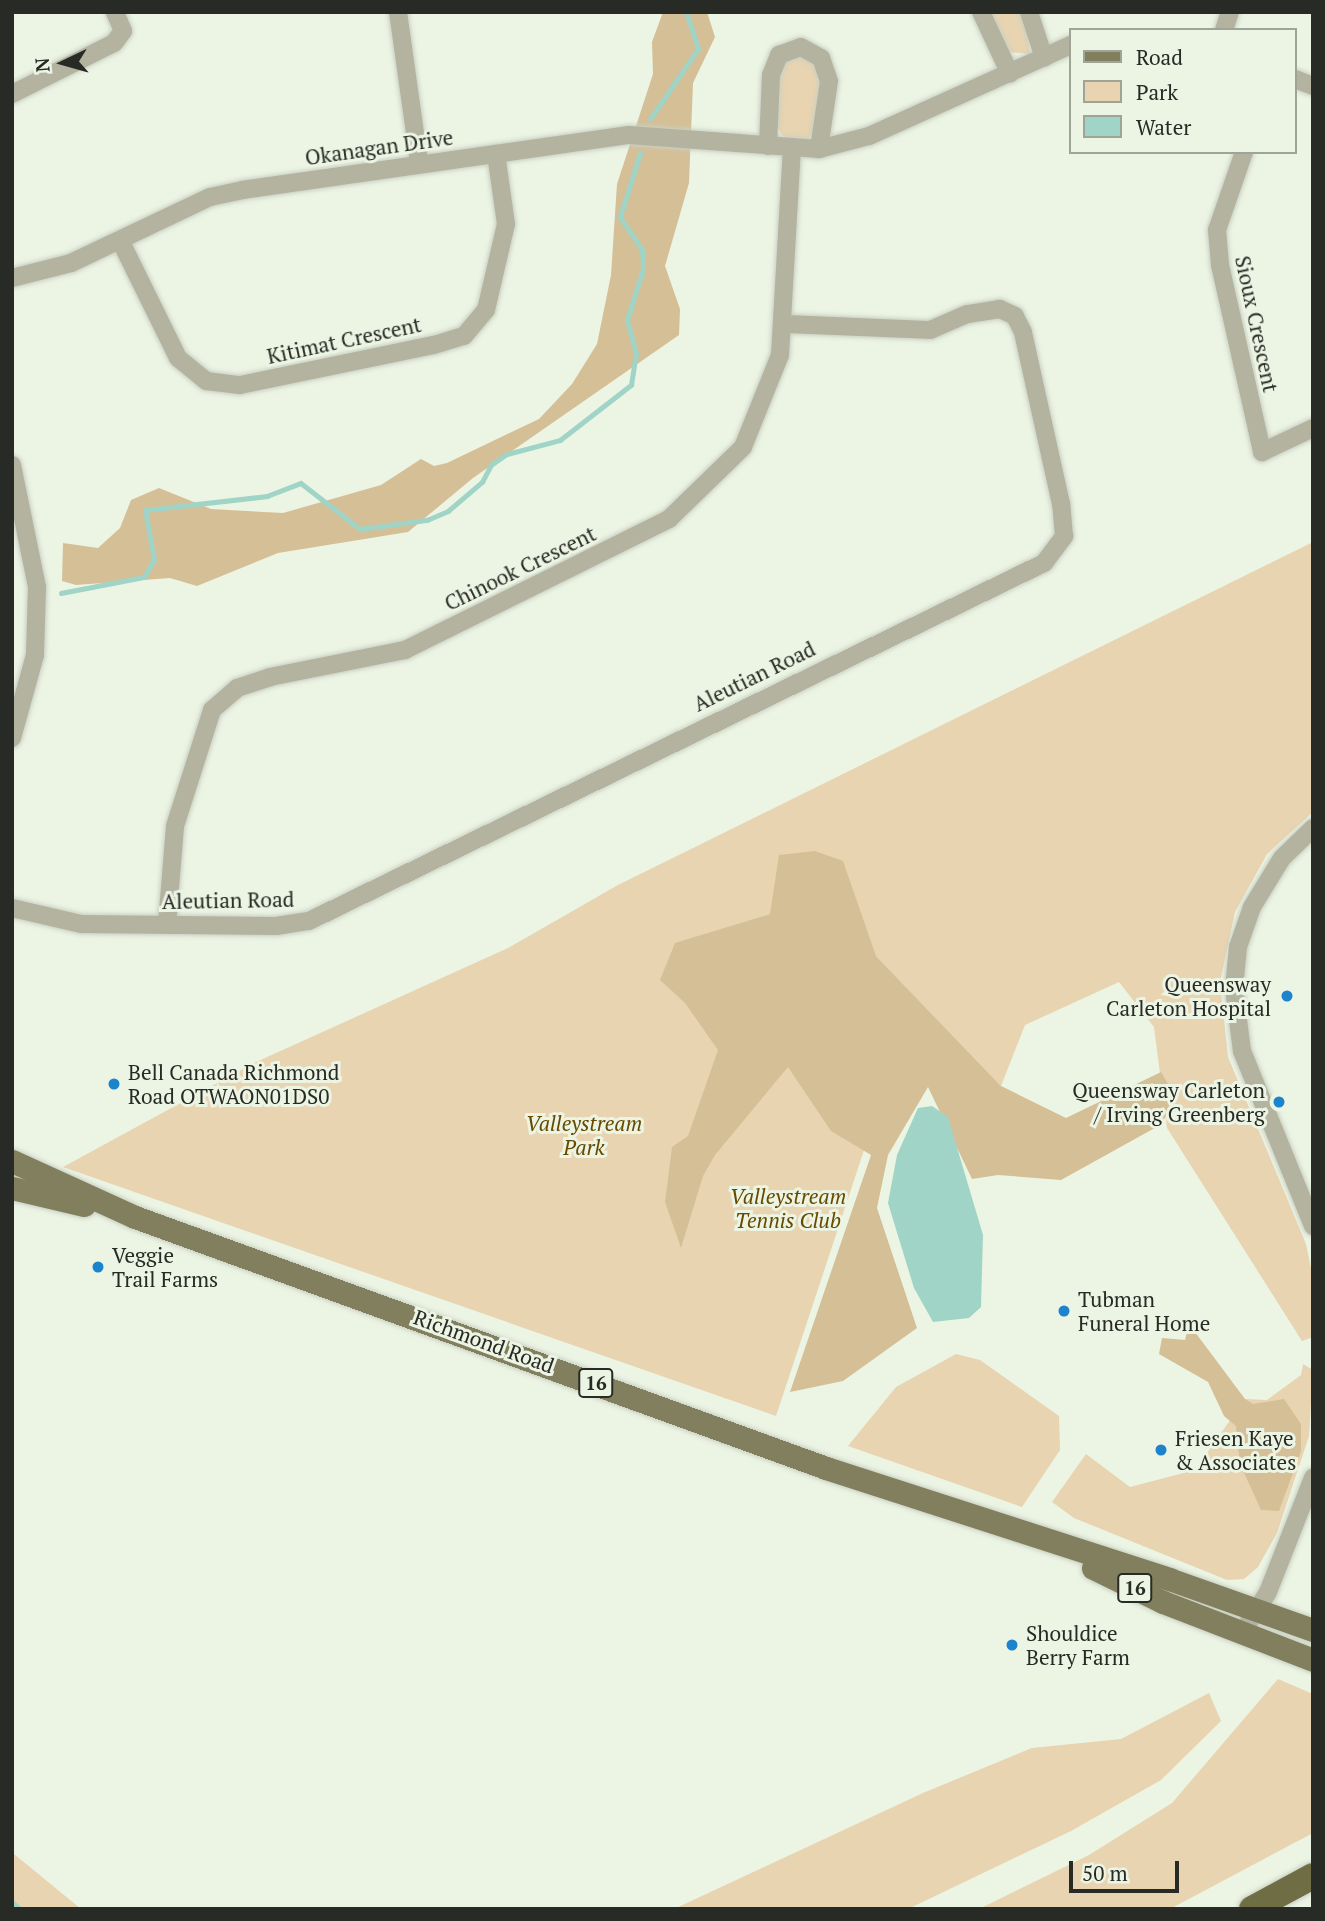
<!DOCTYPE html>
<style>
body{margin:0}
#map{position:relative;width:1325px;height:1921px;overflow:hidden;background:#ecf4e4;font-family:"PT Serif",serif}
div>[style]{position:absolute}
.green>*{inset:0;background:#e8d4b1}
.forest>*{inset:0;background:#d5bf97}
.water>*{inset:0;background:#9fd4c6}
.stream>*{height:4.5px;margin:-2.25px;padding:0 2.25px;transform-origin:2.25px;border-radius:2.25px;background:#9fd4c6}
.roads{filter:drop-shadow(0 0 2px #c9d0c2) drop-shadow(0 0 2px #c9d0c2)}
.minor>*{height:18px;margin:-9px;padding:0 9px;transform-origin:9px;border-radius:9px;background:#b3b3a0}
.major>*{height:23px;margin:-11.5px;padding:0 11.5px;transform-origin:11.5px;border-radius:11.5px;background:#817f5d}
.highway>*{height:26px;margin:-13px;padding:0 13px;transform-origin:13px;border-radius:13px;background:#6e6d44}
.dots>*{width:19px;height:19px;translate:-50% -50%;box-sizing:border-box;border:4px solid #ecf4e4;border-radius:50%}
span{translate:-50% -50%;white-space:nowrap;text-align:center;line-height:1.15;-webkit-text-stroke:6px #ecf4e4;paint-order:stroke}
.shield-label span{padding:2px 5px;background:#ecf4e4;border:2px solid;border-radius:5px;-webkit-text-stroke-width:0}
.shield-label{font-size:19px;color:#282b25;font-weight:700}
.street-label{font-size:21px;color:#282b25}
.poi-label{font-size:21px;color:#282b25}
.right{translate:-100% -50%;text-align:right}
.left{translate:0 -50%;text-align:left}
.park-label{font-size:21px;color:#674a00;font-style:italic}
.frame{position:absolute;inset:0;border:14px solid #282b25;pointer-events:none}
.legend{position:absolute;left:1069px;top:28px;width:228px;height:126px;box-sizing:border-box;background:#ecf4e4;border:2px solid #9ea498;margin:0;padding:9px 12px;list-style:none;font-size:21px;color:#282b25}
.legend li{display:flex;align-items:center;gap:14px;height:35px}
.legend b{width:35px;border:2px solid #9ea498}
.north{position:absolute;left:28px;top:28px;width:70px;height:70px;-webkit-text-stroke:5px #ecf4e4;paint-order:stroke;rotate:265deg;font-size:19px;font-weight:700;line-height:28px;text-align:center;color:#282b25}
.north::after{content:'';display:block;margin:auto;width:24px;height:32px;background:#282b25;clip-path:polygon(50% 0,100% 100%,50% 72%,0 100%)}
.scale{position:absolute;left:1069px;top:1861px;width:110px;height:32px;box-sizing:border-box;border:4px solid #282b25;border-top:0;padding-left:9px;font-size:21px;line-height:24px;white-space:nowrap;color:#282b25;-webkit-text-stroke:5px #ecf4e4;paint-order:stroke}
</style>
<div id="map">
<div class="green">
<div style="clip-path:polygon(989px 12px,1025px 12px,1030px 54px,1008px 52px)"></div>
<div style="clip-path:polygon(812px 56px,822px 78px,816px 130px,808px 139px,791px 139px,782px 135px,776px 124px,781px 65px,790px 58px)"></div>
<div style="clip-path:polygon(1313px 542px,1313px 812px,1267px 854px,1235px 912px,1220px 982px,1228px 1057px,1306px 1244px,1313px 1278px,1313px 1337px,1302px 1341px,1167px 1128px,1154px 1027px,1119px 982px,1025px 1025px,1001px 1086px,876px 956px,770px 914px,677px 943px,872px 1126px,776px 1416px,63px 1167px,254px 1063px,508px 948px,618px 885px)"></div>
<div style="clip-path:polygon(956px 1354px,980px 1360px,1059px 1416px,1060px 1450px,1022px 1507px,848px 1446px,896px 1387px)"></div>
<div style="clip-path:polygon(1303px 1364px,1313px 1370px,1309px 1436px,1277px 1533px,1258px 1567px,1244px 1579px,1227px 1580px,1074px 1518px,1052px 1502px,1086px 1454px,1130px 1487px,1195px 1470px,1245px 1399px,1267px 1400px,1301px 1375px)"></div>
<div style="clip-path:polygon(1278px 1679px,1313px 1694px,1313px 1833px,1170px 1909px,979px 1909px,1089px 1855px,1172px 1803px)"></div>
<div style="clip-path:polygon(1209px 1693px,1221px 1721px,1161px 1780px,1071px 1831px,908px 1909px,674px 1909px,923px 1793px,1032px 1748px,1121px 1739px)"></div>
<div style="clip-path:polygon(12px 1853px,14px 1854px,81px 1909px,12px 1909px)"></div>
</div>
<div class="forest">
<div style="clip-path:polygon(663px 12px,707px 12px,715px 37px,693px 83px,689px 183px,665px 266px,680px 309px,679px 335px,473px 478px,408px 532px,278px 553px,197px 586px,170px 578px,76px 585px,62px 581px,63px 543px,98px 548px,120px 528px,131px 500px,159px 488px,211px 509px,283px 513px,381px 485px,421px 459px,434px 466px,447px 463px,539px 419px,572px 384px,597px 344px,611px 275px,617px 184px,653px 74px,652px 42px)"></div>
<div style="clip-path:polygon(815px 851px,843px 861px,876px 956px,1001px 1086px,1066px 1118px,1161px 1072px,1175px 1096px,1162px 1124px,1061px 1180px,998px 1175px,972px 1179px,928px 1087px,888px 1155px,877px 1208px,917px 1328px,843px 1381px,790px 1392px,871px 1155px,831px 1131px,788px 1067px,715px 1155px,703px 1176px,681px 1248px,665px 1202px,672px 1147px,688px 1136px,718px 1050px,685px 1003px,660px 980px,675px 943px,770px 914px,779px 855px)"></div>
<div style="clip-path:polygon(1189px 1324px,1245px 1399px,1253px 1404px,1284px 1399px,1301px 1424px,1301px 1451px,1279px 1511px,1261px 1510px,1240px 1464px,1236px 1426px,1224px 1416px,1208px 1382px,1159px 1354px,1162px 1338px,1185px 1340px)"></div>
</div>
<div class="water">
<div style="clip-path:polygon(932px 1106px,948px 1117px,983px 1235px,981px 1307px,969px 1318px,933px 1322px,914px 1288px,888px 1203px,897px 1155px,918px 1108px)"></div>
</div>
<div class="stream">
<div style="left:650px;top:119px;width:85px;rotate:-55.6deg"></div>
<div style="left:698px;top:49px;width:39px;rotate:-108deg"></div>
<div style="left:61px;top:593px;width:85px;rotate:-10.9deg"></div>
<div style="left:144px;top:577px;width:20px;rotate:-60deg"></div>
<div style="left:154px;top:560px;width:51px;rotate:-100.2deg"></div>
<div style="left:145px;top:510px;width:123px;rotate:-6.5deg"></div>
<div style="left:267px;top:496px;width:36px;rotate:-21deg"></div>
<div style="left:301px;top:483px;width:75px;rotate:37.9deg"></div>
<div style="left:360px;top:529px;width:68px;rotate:-7.7deg"></div>
<div style="left:427px;top:520px;width:23px;rotate:-23deg"></div>
<div style="left:448px;top:511px;width:45px;rotate:-40.5deg"></div>
<div style="left:482px;top:482px;width:19px;rotate:-62deg"></div>
<div style="left:491px;top:465px;width:19px;rotate:-35deg"></div>
<div style="left:507px;top:454px;width:55px;rotate:-14.8deg"></div>
<div style="left:560px;top:440px;width:90px;rotate:-37.8deg"></div>
<div style="left:631px;top:385px;width:31px;rotate:-81deg"></div>
<div style="left:636px;top:354px;width:35px;rotate:-105deg"></div>
<div style="left:627px;top:320px;width:53px;rotate:-72.6deg"></div>
<div style="left:643px;top:269px;width:19px;rotate:-93deg"></div>
<div style="left:642px;top:250px;width:40px;rotate:-124deg"></div>
<div style="left:620px;top:217px;width:67px;rotate:-72.6deg"></div>
<div style="left:12px;top:1902px;width:11px;rotate:41deg"></div>
</div>
<div class="roads">
<div class="minor">
<div style="left:398px;top:12px;width:151px;rotate:82deg"></div>
<div style="left:981px;top:12px;width:68px;rotate:64.9deg"></div>
<div style="left:1029px;top:12px;width:48px;rotate:71.9deg"></div>
<div style="left:1224px;top:30px;width:19px;rotate:-72deg"></div>
<div style="left:1295px;top:79px;width:19px;rotate:21deg"></div>
<div style="left:12px;top:94px;width:114px;rotate:-26.6deg"></div>
<div style="left:114px;top:43px;width:15px;rotate:-53deg"></div>
<div style="left:123px;top:31px;width:21px;rotate:-113deg"></div>
<div style="left:768px;top:146px;width:71px;rotate:-87.6deg"></div>
<div style="left:771px;top:75px;width:22px;rotate:-68deg"></div>
<div style="left:779px;top:55px;width:23px;rotate:-20deg"></div>
<div style="left:801px;top:47px;width:23px;rotate:29deg"></div>
<div style="left:821px;top:58px;width:24px;rotate:71deg"></div>
<div style="left:829px;top:81px;width:69px;rotate:98.4deg"></div>
<div style="left:1244px;top:152px;width:83px;rotate:109.1deg"></div>
<div style="left:1217px;top:230px;width:35px;rotate:85deg"></div>
<div style="left:1220px;top:265px;width:192px;rotate:77.3deg"></div>
<div style="left:1262px;top:452px;width:56px;rotate:-25.2deg"></div>
<div style="left:121px;top:242px;width:129px;rotate:63.8deg"></div>
<div style="left:178px;top:358px;width:36px;rotate:39deg"></div>
<div style="left:206px;top:381px;width:34px;rotate:7deg"></div>
<div style="left:240px;top:385px;width:198px;rotate:-11.7deg"></div>
<div style="left:434px;top:345px;width:31px;rotate:-17deg"></div>
<div style="left:464px;top:336px;width:34px;rotate:-50deg"></div>
<div style="left:486px;top:310px;width:88px;rotate:-76.9deg"></div>
<div style="left:506px;top:224px;width:71px;rotate:-98.1deg"></div>
<div style="left:12px;top:278px;width:61px;rotate:-14.3deg"></div>
<div style="left:71px;top:263px;width:154px;rotate:-25.4deg"></div>
<div style="left:210px;top:197px;width:33px;rotate:-12deg"></div>
<div style="left:242px;top:190px;width:391px;rotate:-8.1deg"></div>
<div style="left:629px;top:135px;width:191px;rotate:4.2deg"></div>
<div style="left:819px;top:149px;width:52px;rotate:-14.6deg"></div>
<div style="left:869px;top:136px;width:222px;rotate:-24.3deg"></div>
<div style="left:12px;top:465px;width:125px;rotate:78.4deg"></div>
<div style="left:37px;top:587px;width:68px;rotate:91.7deg"></div>
<div style="left:35px;top:655px;width:86px;rotate:105.5deg"></div>
<div style="left:1313px;top:828px;width:43px;rotate:135.9deg"></div>
<div style="left:1282px;top:858px;width:57px;rotate:121.5deg"></div>
<div style="left:1252px;top:907px;width:42px;rotate:109.3deg"></div>
<div style="left:1238px;top:947px;width:41px;rotate:95.6deg"></div>
<div style="left:1234px;top:988px;width:64px;rotate:82.8deg"></div>
<div style="left:1242px;top:1051px;width:189px;rotate:67.9deg"></div>
<div style="left:12px;top:908px;width:71px;rotate:13.1deg"></div>
<div style="left:81px;top:924px;width:195px;rotate:0.6deg"></div>
<div style="left:276px;top:926px;width:33px;rotate:-9deg"></div>
<div style="left:309px;top:921px;width:818px;rotate:-25.97deg"></div>
<div style="left:1044px;top:563px;width:34px;rotate:-53deg"></div>
<div style="left:1064px;top:536px;width:32px;rotate:-95deg"></div>
<div style="left:1061px;top:504px;width:176px;rotate:-102.5deg"></div>
<div style="left:1023px;top:332px;width:18px;rotate:-117deg"></div>
<div style="left:1015px;top:316px;width:17px;rotate:-155deg"></div>
<div style="left:1000px;top:309px;width:33px;rotate:171deg"></div>
<div style="left:967px;top:314px;width:40px;rotate:156.6deg"></div>
<div style="left:930px;top:330px;width:146px;rotate:-177.6deg"></div>
<div style="left:167px;top:924px;width:98px;rotate:-85.3deg"></div>
<div style="left:175px;top:826px;width:122px;rotate:-72.3deg"></div>
<div style="left:212px;top:710px;width:33px;rotate:-41deg"></div>
<div style="left:237px;top:688px;width:35px;rotate:-18deg"></div>
<div style="left:270px;top:677px;width:138px;rotate:-11.3deg"></div>
<div style="left:405px;top:650px;width:295px;rotate:-26.4deg"></div>
<div style="left:669px;top:519px;width:103px;rotate:-44.2deg"></div>
<div style="left:743px;top:447px;width:99px;rotate:-68.1deg"></div>
<div style="left:780px;top:355px;width:206px;rotate:-86.7deg"></div>
<div style="left:1243px;top:1631px;width:46px;rotate:-57.3deg"></div>
<div style="left:1268px;top:1592px;width:123px;rotate:-68.5deg"></div>
</div>
<div class="major">
<div style="left:12px;top:1161px;width:135px;rotate:24.5deg"></div>
<div style="left:135px;top:1217px;width:735px;rotate:19.96deg"></div>
<div style="left:826px;top:1468px;width:361px;rotate:17.9deg"></div>
<div style="left:1169px;top:1579px;width:153px;rotate:19.5deg"></div>
<div style="left:12px;top:1188px;width:74px;rotate:13.3deg"></div>
<div style="left:1093px;top:1568px;width:78px;rotate:25.9deg"></div>
<div style="left:1163px;top:1602px;width:161px;rotate:21.1deg"></div>
</div>
<div class="highway">
<div style="left:1252px;top:1909px;width:69px;rotate:-28.4deg"></div>
</div>
</div>
<div class="dots">
<div style="left:1287px;top:996px;background:#1c83cd"></div>
<div style="left:114px;top:1084px;background:#1c83cd"></div>
<div style="left:1279px;top:1102px;background:#1c83cd"></div>
<div style="left:98px;top:1267px;background:#1c83cd"></div>
<div style="left:1064px;top:1311px;background:#1c83cd"></div>
<div style="left:1161px;top:1450px;background:#1c83cd"></div>
<div style="left:1012px;top:1645px;background:#1c83cd"></div>
</div>
<div class="shield-label">
<span style="left:596px;top:1383px">16</span>
<span style="left:1135px;top:1588px">16</span>
</div>
<div class="street-label">
<span style="left:379px;top:147px;rotate:-8deg">Okanagan Drive</span>
<span style="left:1257px;top:324px;rotate:78deg">Sioux Crescent</span>
<span style="left:344px;top:340px;rotate:-12deg">Kitimat Crescent</span>
<span style="left:520px;top:568px;rotate:-26deg">Chinook Crescent</span>
<span style="left:754px;top:676px;rotate:-26deg">Aleutian Road</span>
<span style="left:228px;top:900px;rotate:-1deg">Aleutian Road</span>
<span style="left:484px;top:1341px;rotate:20deg">Richmond Road</span>
</div>
<div class="poi-label">
<span class="right" style="left:1271px;top:996px">Queensway<br>Carleton Hospital</span>
<span class="left" style="left:128px;top:1084px">Bell Canada Richmond<br>Road OTWAON01DS0</span>
<span class="right" style="left:1265px;top:1102px">Queensway Carleton<br>/ Irving Greenberg</span>
<span class="left" style="left:112px;top:1267px">Veggie<br>Trail Farms</span>
<span class="left" style="left:1078px;top:1311px">Tubman<br>Funeral Home</span>
<span class="left" style="left:1175px;top:1450px">Friesen Kaye<br>&amp; Associates</span>
<span class="left" style="left:1026px;top:1645px">Shouldice<br>Berry Farm</span>
</div>
<div class="park-label">
<span style="left:584px;top:1135px">Valleystream<br>Park</span>
<span style="left:788px;top:1208px">Valleystream<br>Tennis Club</span>
</div>
<div class="frame"></div>
<ul class="legend">
<li><b style="height:9px;background:#817f5d"></b>Road</li>
<li><b style="height:19px;background:#e8d4b1"></b>Park</li>
<li><b style="height:19px;background:#9fd4c6"></b>Water</li>
</ul>
<div class="north">N</div>
<div class="scale">50 m</div>
</div>
